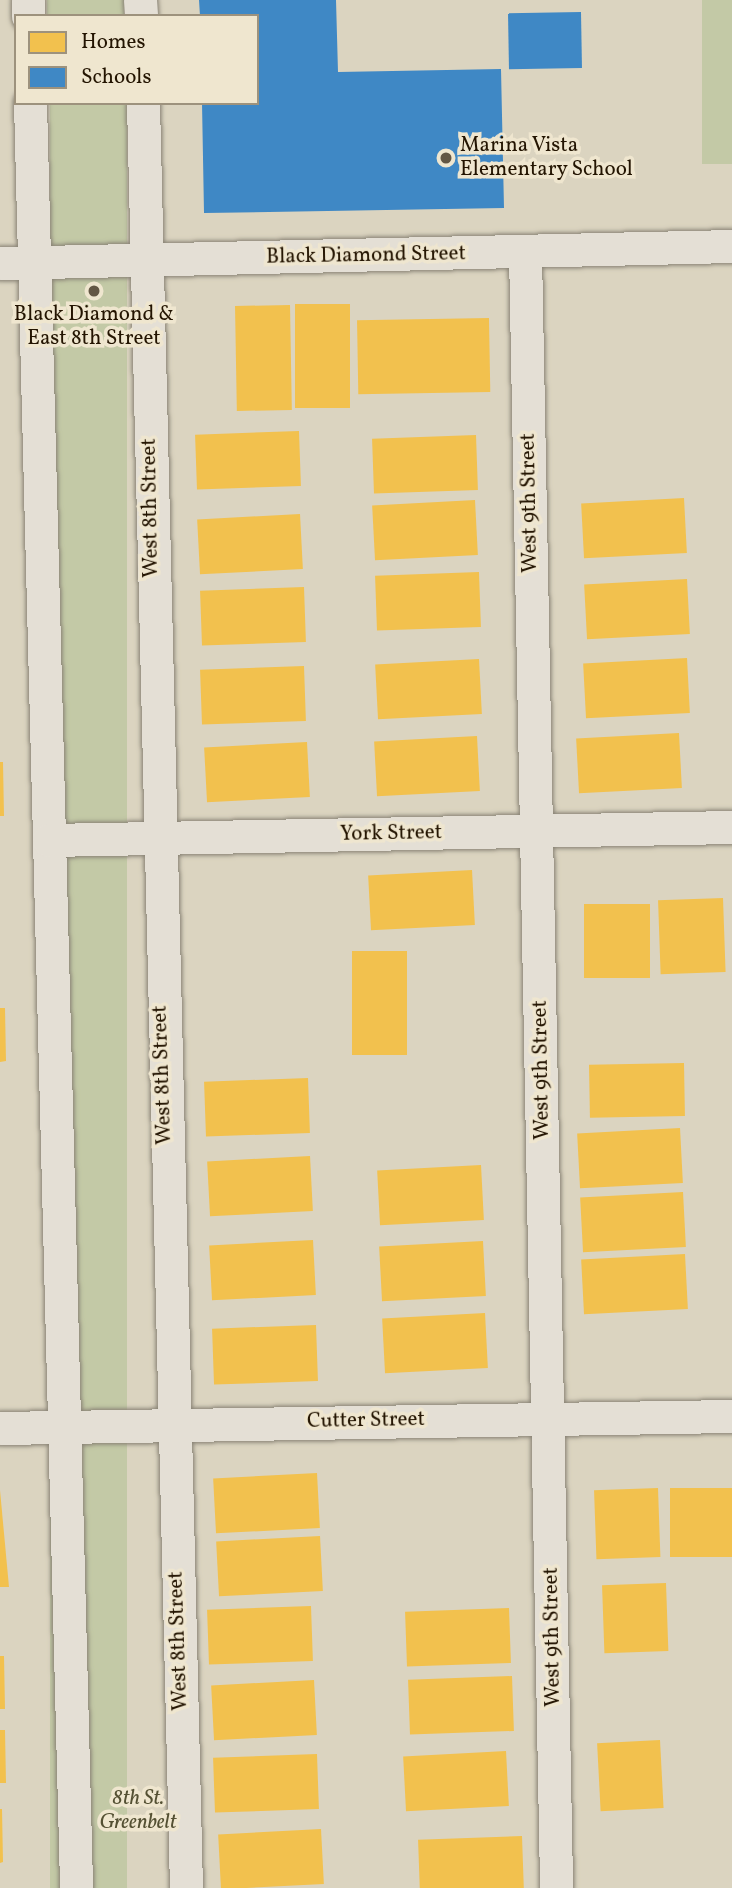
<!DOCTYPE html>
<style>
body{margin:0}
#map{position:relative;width:732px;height:1888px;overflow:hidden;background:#dbd4c0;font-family:Vollkorn,serif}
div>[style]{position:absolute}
.green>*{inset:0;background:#c3c9a6;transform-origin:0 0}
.homes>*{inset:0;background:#f2c14e;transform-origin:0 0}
.schools>*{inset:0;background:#3f88c5;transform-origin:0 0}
.roads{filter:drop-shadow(0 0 2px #8a8476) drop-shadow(0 0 2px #8a8476)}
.minor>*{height:33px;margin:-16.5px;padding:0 16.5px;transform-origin:16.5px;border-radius:16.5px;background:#e4dfd5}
.dots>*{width:19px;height:19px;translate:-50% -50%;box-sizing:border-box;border:4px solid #efe6cf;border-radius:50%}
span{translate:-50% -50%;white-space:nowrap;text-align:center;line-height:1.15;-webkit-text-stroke:7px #efe6cf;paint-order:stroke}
.poi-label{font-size:21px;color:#231401}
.left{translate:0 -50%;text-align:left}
.street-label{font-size:21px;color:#231401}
.park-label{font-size:21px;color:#545033;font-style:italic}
.legend{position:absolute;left:14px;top:14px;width:245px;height:91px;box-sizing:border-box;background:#efe6cf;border:2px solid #9d927d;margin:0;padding:9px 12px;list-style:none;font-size:21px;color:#231401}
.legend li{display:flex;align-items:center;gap:14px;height:35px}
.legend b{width:35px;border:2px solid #9d927d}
</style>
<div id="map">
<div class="green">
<div style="left:47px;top:0;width:77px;height:16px"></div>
<div style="left:702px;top:0;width:30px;height:164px"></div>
<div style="left:50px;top:103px;width:77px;height:1786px"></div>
</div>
<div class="homes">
<div style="left:295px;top:304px;width:55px;height:104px"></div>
<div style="left:290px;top:305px;width:105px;height:55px;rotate:89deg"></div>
<div style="left:489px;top:318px;width:74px;height:132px;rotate:89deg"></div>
<div style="left:299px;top:431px;width:55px;height:104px;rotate:88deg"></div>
<div style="left:476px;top:435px;width:55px;height:104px;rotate:88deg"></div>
<div style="left:684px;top:498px;width:55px;height:103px;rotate:87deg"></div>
<div style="left:475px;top:500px;width:55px;height:103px;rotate:87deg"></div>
<div style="left:300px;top:514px;width:55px;height:103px;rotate:87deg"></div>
<div style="left:479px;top:572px;width:55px;height:104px;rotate:88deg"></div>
<div style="left:687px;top:579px;width:55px;height:103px;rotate:87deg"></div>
<div style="left:304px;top:587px;width:55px;height:104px;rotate:88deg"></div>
<div style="left:687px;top:658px;width:55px;height:104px;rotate:87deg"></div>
<div style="left:479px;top:659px;width:55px;height:104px;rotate:87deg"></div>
<div style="left:304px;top:666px;width:55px;height:104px;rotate:88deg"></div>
<div style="left:679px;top:733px;width:55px;height:103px;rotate:87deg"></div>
<div style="left:477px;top:736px;width:55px;height:103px;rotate:87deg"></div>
<div style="left:307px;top:742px;width:55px;height:103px;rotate:87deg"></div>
<div style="clip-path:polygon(0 762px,3px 762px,4px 816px,0 816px)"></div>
<div style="left:472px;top:870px;width:55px;height:104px;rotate:87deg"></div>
<div style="left:723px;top:898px;width:74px;height:65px;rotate:88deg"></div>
<div style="left:584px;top:904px;width:66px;height:74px"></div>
<div style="left:352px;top:951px;width:55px;height:104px"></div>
<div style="clip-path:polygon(0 1008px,5px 1008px,6px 1061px,0 1062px)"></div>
<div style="left:684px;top:1063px;width:53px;height:95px;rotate:89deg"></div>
<div style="left:308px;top:1078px;width:55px;height:104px;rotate:88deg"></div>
<div style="left:680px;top:1128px;width:55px;height:103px;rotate:87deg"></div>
<div style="left:310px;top:1156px;width:55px;height:103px;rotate:87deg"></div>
<div style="left:481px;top:1165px;width:55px;height:104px;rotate:87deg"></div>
<div style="left:683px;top:1192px;width:55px;height:103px;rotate:87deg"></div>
<div style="left:313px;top:1240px;width:55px;height:104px;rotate:87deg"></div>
<div style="left:483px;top:1241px;width:55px;height:104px;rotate:87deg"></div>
<div style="left:685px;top:1254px;width:55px;height:104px;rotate:87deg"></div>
<div style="left:485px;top:1313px;width:55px;height:103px;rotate:87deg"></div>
<div style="left:316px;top:1325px;width:56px;height:104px;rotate:88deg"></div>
<div style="left:317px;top:1473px;width:55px;height:104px;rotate:87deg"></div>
<div style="left:658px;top:1488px;width:69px;height:64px;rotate:88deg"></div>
<div style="left:732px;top:1488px;width:69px;height:62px;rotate:90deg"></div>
<div style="clip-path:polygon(0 1490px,9px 1587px,0 1587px)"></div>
<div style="left:320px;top:1536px;width:55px;height:104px;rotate:87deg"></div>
<div style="left:666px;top:1583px;width:68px;height:64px;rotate:88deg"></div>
<div style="left:311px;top:1606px;width:55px;height:104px;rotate:88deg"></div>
<div style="left:509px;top:1608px;width:55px;height:104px;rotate:88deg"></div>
<div style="clip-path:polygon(0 1656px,4px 1656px,5px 1709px,0 1709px)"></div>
<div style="left:512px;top:1676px;width:55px;height:104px;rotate:88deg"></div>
<div style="left:314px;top:1680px;width:55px;height:103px;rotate:87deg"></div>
<div style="clip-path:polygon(0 1730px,5px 1730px,6px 1783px,0 1783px)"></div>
<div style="left:660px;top:1740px;width:68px;height:63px;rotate:87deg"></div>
<div style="left:506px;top:1751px;width:55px;height:103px;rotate:87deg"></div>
<div style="left:317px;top:1754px;width:55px;height:104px;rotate:88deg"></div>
<div style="clip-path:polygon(0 1809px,2px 1809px,3px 1862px,0 1863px)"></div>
<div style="left:321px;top:1829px;width:55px;height:103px;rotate:87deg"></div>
<div style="left:522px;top:1836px;width:52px;height:104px;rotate:88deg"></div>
</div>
<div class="schools">
<div style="clip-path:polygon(199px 0,336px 0,338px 72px,501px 69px,504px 208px,204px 213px,202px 103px,257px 103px,257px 16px,200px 16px)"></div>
<div style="left:581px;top:12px;width:56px;height:73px;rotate:89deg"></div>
</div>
<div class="roads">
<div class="minor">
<div style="left:28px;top:0;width:16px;rotate:90deg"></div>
<div style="left:140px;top:0;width:16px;rotate:86deg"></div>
<div style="left:30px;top:103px;width:1786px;rotate:88.52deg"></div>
<div style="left:143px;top:103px;width:1786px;rotate:88.62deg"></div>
<div style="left:525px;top:252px;width:1636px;rotate:88.91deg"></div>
<div style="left:0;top:263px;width:732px;rotate:-1.33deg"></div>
<div style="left:49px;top:840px;width:683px;rotate:-1.09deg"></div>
<div style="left:0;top:1428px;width:732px;rotate:-0.94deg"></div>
</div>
</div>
<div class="dots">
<div style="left:446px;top:158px;background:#635744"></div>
<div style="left:94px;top:291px;background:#635744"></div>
</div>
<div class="poi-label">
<span class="left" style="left:460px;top:158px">Marina Vista<br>Elementary School</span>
<span style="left:94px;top:327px">Black Diamond &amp;<br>East 8th Street</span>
</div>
<div class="street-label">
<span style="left:366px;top:256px;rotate:-1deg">Black Diamond Street</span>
<span style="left:530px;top:503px;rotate:-91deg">West 9th Street</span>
<span style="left:151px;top:508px;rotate:-91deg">West 8th Street</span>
<span style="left:391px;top:834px;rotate:-1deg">York Street</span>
<span style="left:542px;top:1070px;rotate:-91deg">West 9th Street</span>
<span style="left:163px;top:1075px;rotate:-92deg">West 8th Street</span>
<span style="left:366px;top:1421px;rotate:-1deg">Cutter Street</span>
<span style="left:553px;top:1637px;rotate:-91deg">West 9th Street</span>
<span style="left:179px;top:1641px;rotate:-92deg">West 8th Street</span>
</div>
<div class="park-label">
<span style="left:138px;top:1811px">8th St.<br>Greenbelt</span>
</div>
<ul class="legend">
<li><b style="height:19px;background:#f2c14e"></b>Homes</li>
<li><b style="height:19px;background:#3f88c5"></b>Schools</li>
</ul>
</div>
